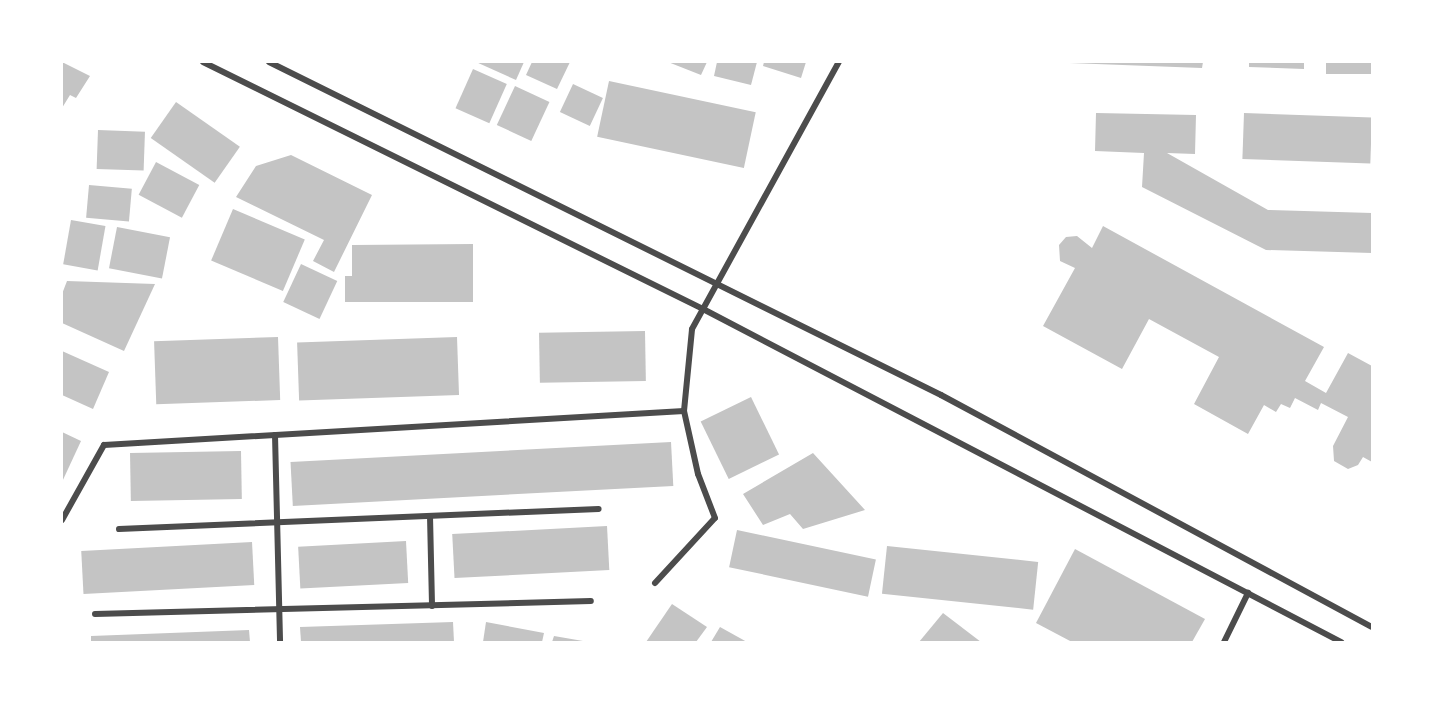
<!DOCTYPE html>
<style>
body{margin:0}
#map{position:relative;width:1434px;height:704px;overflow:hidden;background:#fff;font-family:"PT Sans",sans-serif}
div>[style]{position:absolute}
.building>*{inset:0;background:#c4c4c4;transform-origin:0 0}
.minor>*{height:6px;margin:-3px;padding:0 3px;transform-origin:3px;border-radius:3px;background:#4c4c4c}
span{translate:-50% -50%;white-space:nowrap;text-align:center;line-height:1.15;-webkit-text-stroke:4.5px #fff;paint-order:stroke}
.frame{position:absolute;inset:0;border:63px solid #fff;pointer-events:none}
</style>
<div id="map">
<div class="building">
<div style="clip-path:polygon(62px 62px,90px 76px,76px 98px,70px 95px,62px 108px)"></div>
<div style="clip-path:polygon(476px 62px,524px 62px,516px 80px)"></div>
<div style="clip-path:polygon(532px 62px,570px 62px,557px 89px,526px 75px)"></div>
<div style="clip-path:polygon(668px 62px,707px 62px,701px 75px)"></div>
<div style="clip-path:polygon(717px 62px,757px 62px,751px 85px,714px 76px)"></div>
<div style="clip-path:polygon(764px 62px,806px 62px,801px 78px,763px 66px)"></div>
<div style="clip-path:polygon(1043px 62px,1203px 62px,1202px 68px)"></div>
<div style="clip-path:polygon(1249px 62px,1304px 62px,1304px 69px,1249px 67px)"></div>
<div style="left:1326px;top:62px;width:46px;height:12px"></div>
<div style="left:473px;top:69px;width:37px;height:43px;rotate:24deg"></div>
<div style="left:609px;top:81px;width:150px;height:57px;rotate:12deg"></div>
<div style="left:573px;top:84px;width:33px;height:31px;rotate:25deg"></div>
<div style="left:515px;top:86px;width:38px;height:43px;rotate:25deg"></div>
<div style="left:176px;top:102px;width:78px;height:44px;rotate:35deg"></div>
<div style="clip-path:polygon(1096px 113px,1196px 115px,1195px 154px,1167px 153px,1268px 210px,1372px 213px,1372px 253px,1266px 250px,1142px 187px,1144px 153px,1095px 151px)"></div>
<div style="left:1244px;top:113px;width:128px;height:46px;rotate:2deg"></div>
<div style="left:98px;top:130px;width:47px;height:39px;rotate:2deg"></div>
<div style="clip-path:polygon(291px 155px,372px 195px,334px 272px,313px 261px,324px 240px,236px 197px,256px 166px)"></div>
<div style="left:156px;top:162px;width:49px;height:37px;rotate:28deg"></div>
<div style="left:89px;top:185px;width:43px;height:33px;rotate:5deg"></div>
<div style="left:233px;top:209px;width:78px;height:56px;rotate:23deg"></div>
<div style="left:71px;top:220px;width:35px;height:45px;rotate:10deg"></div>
<div style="clip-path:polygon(1103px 226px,1324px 347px,1305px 381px,1326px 393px,1348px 353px,1372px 366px,1372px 462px,1363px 457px,1358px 465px,1348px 469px,1334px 461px,1333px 446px,1348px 417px,1321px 403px,1318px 410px,1295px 398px,1290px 408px,1281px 404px,1276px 412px,1264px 405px,1248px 434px,1194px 404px,1219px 357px,1149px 319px,1122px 369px,1043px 326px,1075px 268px,1060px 261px,1059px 245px,1066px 237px,1077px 236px,1092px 248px)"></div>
<div style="left:117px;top:227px;width:54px;height:42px;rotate:11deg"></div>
<div style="clip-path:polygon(473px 244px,473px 302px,345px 302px,345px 276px,352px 276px,352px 245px)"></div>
<div style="left:301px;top:264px;width:40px;height:42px;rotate:25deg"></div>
<div style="clip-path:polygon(67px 281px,155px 284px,124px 351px,62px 323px,62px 294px)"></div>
<div style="left:645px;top:331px;width:50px;height:106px;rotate:89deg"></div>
<div style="left:278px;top:337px;width:63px;height:124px;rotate:88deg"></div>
<div style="left:457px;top:337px;width:58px;height:160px;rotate:88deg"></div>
<div style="clip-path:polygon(62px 351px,109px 372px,93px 409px,62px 395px)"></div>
<div style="left:751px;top:397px;width:64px;height:56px;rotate:64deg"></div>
<div style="clip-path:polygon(62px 432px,81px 441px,62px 482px)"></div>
<div style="left:671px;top:442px;width:44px;height:381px;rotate:87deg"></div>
<div style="left:241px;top:451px;width:48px;height:111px;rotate:89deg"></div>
<div style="clip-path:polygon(813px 453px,865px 510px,803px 529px,790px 514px,763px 525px,743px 494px)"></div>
<div style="left:607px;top:526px;width:44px;height:155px;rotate:87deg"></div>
<div style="left:737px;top:530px;width:142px;height:38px;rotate:12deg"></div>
<div style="left:406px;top:541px;width:42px;height:108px;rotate:87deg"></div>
<div style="left:252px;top:542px;width:43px;height:171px;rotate:87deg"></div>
<div style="left:887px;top:546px;width:152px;height:48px;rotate:6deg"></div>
<div style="clip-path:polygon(1075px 549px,1205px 619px,1192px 642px,1072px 642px,1036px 623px)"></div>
<div style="clip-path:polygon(672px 604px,707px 627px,696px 642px,646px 642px)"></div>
<div style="clip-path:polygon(943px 613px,981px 642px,919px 642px)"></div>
<div style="clip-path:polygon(453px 622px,454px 642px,301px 642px,300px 627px)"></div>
<div style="clip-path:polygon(486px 622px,544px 633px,542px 642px,483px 642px)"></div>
<div style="clip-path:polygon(720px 627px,747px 642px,711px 642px)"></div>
<div style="clip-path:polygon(249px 630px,250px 642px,91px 642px,91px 636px)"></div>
<div style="clip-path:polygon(554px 636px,583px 641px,583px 642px,552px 642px)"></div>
</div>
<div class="minor">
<div style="left:203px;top:62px;width:558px;rotate:26.29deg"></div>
<div style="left:703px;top:309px;width:720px;rotate:27.56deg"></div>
<div style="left:269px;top:62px;width:750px;rotate:26.36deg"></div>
<div style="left:941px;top:395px;width:489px;rotate:28.3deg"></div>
<div style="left:275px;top:435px;width:207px;rotate:88.6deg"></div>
<div style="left:430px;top:516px;width:90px;rotate:88.7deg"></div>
<div style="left:62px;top:520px;width:86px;rotate:-60.8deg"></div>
<div style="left:104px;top:445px;width:581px;rotate:-3.35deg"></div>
<div style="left:119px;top:529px;width:480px;rotate:-2.4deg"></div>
<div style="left:655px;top:583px;width:88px;rotate:-47.3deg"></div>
<div style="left:715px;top:518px;width:47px;rotate:-111.1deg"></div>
<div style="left:698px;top:474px;width:65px;rotate:-102.5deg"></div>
<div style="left:684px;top:411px;width:82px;rotate:-84.4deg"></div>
<div style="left:692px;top:329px;width:305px;rotate:-61.2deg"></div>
<div style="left:95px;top:614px;width:496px;rotate:-1.5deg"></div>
<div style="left:1224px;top:642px;width:55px;rotate:-63.9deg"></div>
</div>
<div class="frame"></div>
</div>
